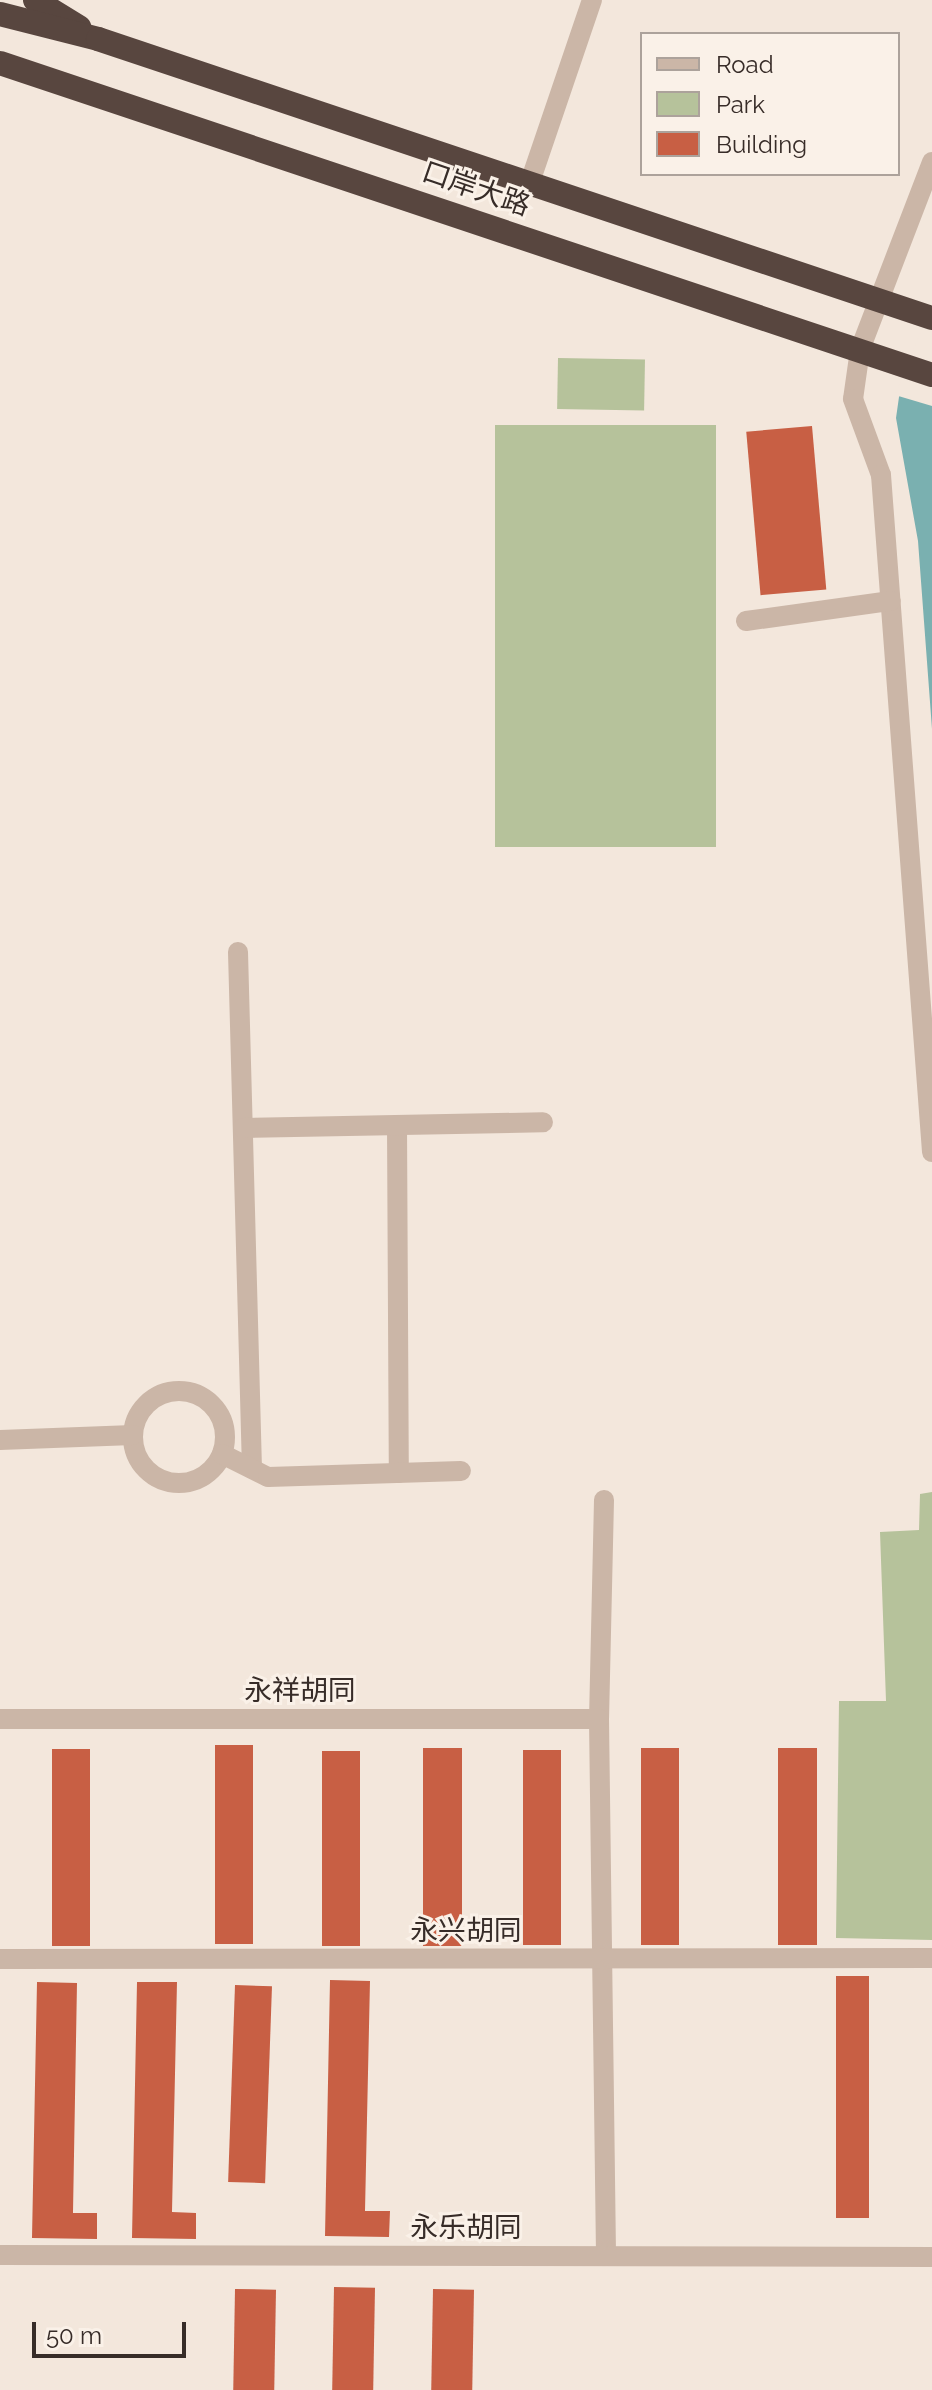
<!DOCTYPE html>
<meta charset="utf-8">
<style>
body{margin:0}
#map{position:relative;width:932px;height:2390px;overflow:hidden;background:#f3e7dc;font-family:Raleway,"Noto Sans SC",sans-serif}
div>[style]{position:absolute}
.green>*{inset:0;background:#b6c29b;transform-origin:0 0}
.water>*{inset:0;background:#7ab0b0}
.pier>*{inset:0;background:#f3e7dc}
.building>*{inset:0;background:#c85f44;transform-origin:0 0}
.minor>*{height:20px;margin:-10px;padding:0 10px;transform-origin:10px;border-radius:10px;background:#cbb6a7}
.minor>.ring{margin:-10px;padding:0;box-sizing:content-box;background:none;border:20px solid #cbb6a7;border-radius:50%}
.highway>*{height:24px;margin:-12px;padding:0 12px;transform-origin:12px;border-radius:12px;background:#58463f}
span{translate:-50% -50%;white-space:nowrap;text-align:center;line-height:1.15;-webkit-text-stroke:6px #faf1e8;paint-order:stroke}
.street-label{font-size:28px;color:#372c28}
.legend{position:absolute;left:640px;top:32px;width:260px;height:144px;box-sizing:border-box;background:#faf1e8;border:2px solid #aca29b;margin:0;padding:10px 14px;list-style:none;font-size:24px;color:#372c28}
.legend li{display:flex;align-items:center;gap:16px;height:40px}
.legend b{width:40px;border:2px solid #aca29b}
.scale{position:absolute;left:32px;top:2322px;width:154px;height:36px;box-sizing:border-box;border:4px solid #372c28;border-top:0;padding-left:10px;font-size:24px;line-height:28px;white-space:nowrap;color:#372c28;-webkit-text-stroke:6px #faf1e8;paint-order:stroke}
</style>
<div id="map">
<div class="green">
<div style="left:558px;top:358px;width:87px;height:51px;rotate:1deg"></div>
<div style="left:495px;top:425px;width:221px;height:422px"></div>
<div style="clip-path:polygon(932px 1492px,932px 1940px,836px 1938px,839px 1701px,886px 1701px,880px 1532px,919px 1530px,920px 1494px)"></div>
</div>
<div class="water">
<div style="clip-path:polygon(932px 308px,932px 729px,918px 541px,896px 418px,899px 397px)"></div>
</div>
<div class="pier">
<div style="clip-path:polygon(932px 304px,932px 406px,895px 395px)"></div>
</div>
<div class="building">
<div style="left:812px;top:426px;width:164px;height:66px;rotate:85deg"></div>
<div style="left:215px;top:1745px;width:38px;height:199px"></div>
<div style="left:462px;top:1748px;width:198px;height:39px;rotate:90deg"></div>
<div style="left:641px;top:1748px;width:38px;height:197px"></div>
<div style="left:778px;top:1748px;width:39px;height:197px"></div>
<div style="left:52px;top:1749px;width:38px;height:197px"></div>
<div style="left:523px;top:1750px;width:38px;height:195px"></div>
<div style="left:360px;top:1751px;width:195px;height:38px;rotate:90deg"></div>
<div style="left:836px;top:1976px;width:33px;height:242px"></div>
<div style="clip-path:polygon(330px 1980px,370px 1981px,365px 2211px,390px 2211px,389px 2237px,325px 2236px)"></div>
<div style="clip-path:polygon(37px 1982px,77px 1983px,73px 2213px,97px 2213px,97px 2239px,32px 2238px)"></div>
<div style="clip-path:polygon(137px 1982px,177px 1982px,172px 2212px,196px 2213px,196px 2239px,132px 2238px)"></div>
<div style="left:235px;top:1985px;width:37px;height:197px;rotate:2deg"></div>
<div style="left:334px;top:2287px;width:41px;height:103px;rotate:1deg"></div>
<div style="left:235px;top:2289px;width:41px;height:101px;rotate:1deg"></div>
<div style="left:433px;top:2289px;width:41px;height:101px;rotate:1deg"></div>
</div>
<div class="minor">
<div style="left:932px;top:162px;width:201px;rotate:111deg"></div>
<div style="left:860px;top:350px;width:49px;rotate:98.1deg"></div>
<div style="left:853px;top:399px;width:81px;rotate:69.8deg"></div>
<div style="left:881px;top:475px;width:679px;rotate:85.69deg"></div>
<div style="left:530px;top:182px;width:192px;rotate:-71.2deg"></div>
<div style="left:746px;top:621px;width:146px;rotate:-7.9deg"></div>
<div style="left:238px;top:952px;width:517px;rotate:88.45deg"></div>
<div style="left:397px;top:1125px;width:348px;rotate:89.7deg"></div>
<div style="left:243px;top:1128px;width:300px;rotate:-1.1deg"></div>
<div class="ring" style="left:133px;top:1391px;width:72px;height:72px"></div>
<div style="left:0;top:1440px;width:133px;rotate:-2.2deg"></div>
<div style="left:222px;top:1454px;width:51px;rotate:26.6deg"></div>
<div style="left:268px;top:1477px;width:193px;rotate:-1.8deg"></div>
<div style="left:604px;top:1500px;width:219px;rotate:91.3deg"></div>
<div style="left:599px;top:1719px;width:537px;rotate:89.25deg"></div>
<div style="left:0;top:1719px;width:599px"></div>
<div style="left:0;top:1959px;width:932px;rotate:-0.06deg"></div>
<div style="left:0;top:2255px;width:932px;rotate:0.12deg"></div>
</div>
<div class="highway">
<div style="left:35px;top:0;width:52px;rotate:31.5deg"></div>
<div style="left:0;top:14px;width:101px;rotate:14.3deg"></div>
<div style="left:98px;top:39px;width:879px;rotate:18.5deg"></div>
<div style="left:0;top:63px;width:983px;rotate:18.51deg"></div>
</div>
<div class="street-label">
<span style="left:476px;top:189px;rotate:19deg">口岸大路</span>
<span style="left:300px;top:1691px">永祥胡同</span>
<span style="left:466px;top:1931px">永兴胡同</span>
<span style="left:466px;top:2228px">永乐胡同</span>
</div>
<ul class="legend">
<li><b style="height:10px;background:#cbb6a7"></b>Road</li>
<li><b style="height:22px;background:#b6c29b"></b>Park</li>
<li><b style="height:22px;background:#c85f44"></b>Building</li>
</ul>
<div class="scale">50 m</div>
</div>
